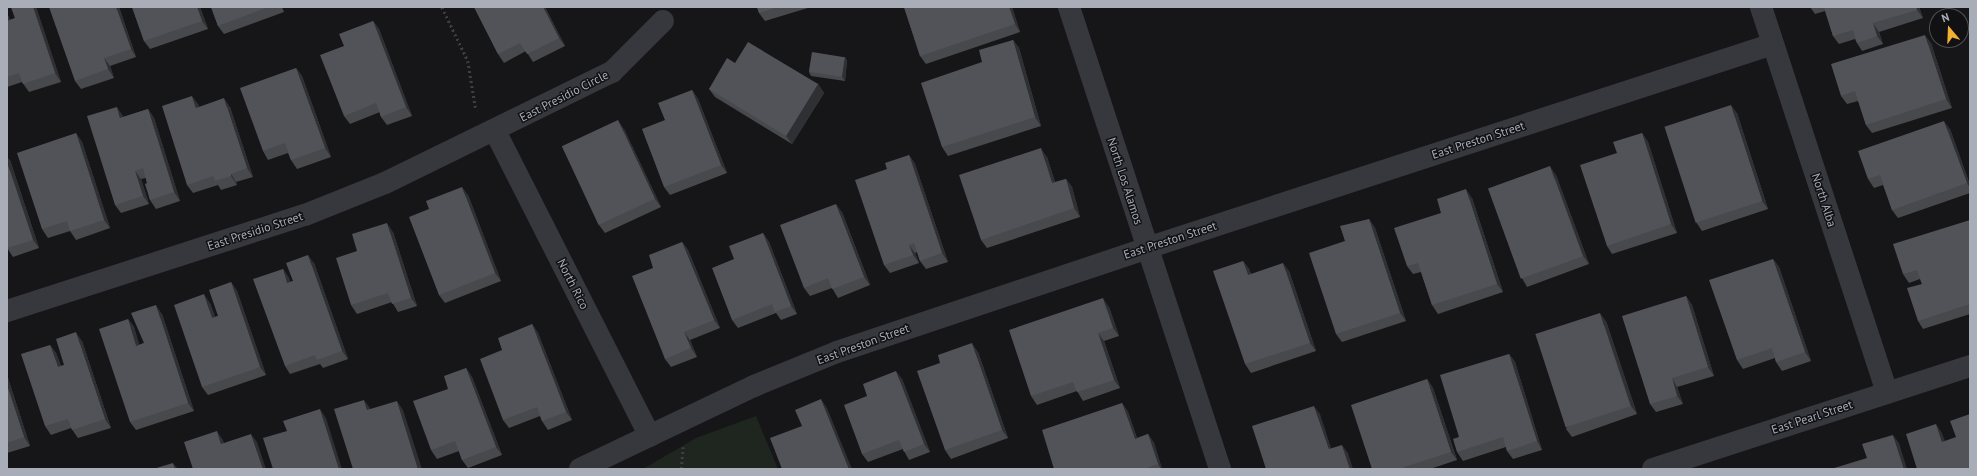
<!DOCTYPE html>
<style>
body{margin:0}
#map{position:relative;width:1977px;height:476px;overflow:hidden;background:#161618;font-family:"PT Sans",sans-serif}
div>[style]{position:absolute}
.green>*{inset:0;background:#1e261f}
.path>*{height:2.5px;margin-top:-1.25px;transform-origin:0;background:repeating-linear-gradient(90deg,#3d3f44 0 2px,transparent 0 5px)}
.street>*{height:22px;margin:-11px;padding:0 11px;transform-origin:11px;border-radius:11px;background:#37383d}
.wall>*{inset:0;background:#47494d}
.shaded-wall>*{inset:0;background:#2f3033}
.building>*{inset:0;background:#525359;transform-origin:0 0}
span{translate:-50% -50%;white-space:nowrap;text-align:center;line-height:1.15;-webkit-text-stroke:3px #111113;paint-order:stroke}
.street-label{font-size:12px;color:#a8adb8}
.frame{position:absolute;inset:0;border:8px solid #a8adb8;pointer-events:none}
.north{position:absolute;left:1929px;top:8px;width:40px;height:40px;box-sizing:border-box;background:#111113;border:1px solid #4d4f55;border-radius:50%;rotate:341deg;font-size:11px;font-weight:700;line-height:16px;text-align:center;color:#a8adb8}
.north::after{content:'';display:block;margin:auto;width:14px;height:18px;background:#f2b134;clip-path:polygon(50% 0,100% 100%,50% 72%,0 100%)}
</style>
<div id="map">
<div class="green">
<div style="clip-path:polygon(756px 416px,778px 469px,643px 469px,696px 438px)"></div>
</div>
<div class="path">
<div style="left:442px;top:7px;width:60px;rotate:64.3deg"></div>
<div style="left:468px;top:61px;width:50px;rotate:80.7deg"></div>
<div style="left:681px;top:469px;width:22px;rotate:-85deg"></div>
</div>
<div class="street">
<div style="left:1069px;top:7px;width:486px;rotate:71.9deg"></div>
<div style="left:1761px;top:7px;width:406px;rotate:71.9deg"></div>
<div style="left:495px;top:131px;width:342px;rotate:63.1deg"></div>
<div style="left:7px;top:311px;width:313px;rotate:-17.9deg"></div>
<div style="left:305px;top:215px;width:86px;rotate:-21.8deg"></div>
<div style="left:385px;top:183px;width:253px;rotate:-26.1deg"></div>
<div style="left:612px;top:72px;width:72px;rotate:-45deg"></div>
<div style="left:580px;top:469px;width:193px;rotate:-25.5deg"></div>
<div style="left:754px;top:386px;width:90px;rotate:-22.3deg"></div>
<div style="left:837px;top:352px;width:327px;rotate:-18.5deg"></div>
<div style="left:1147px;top:248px;width:658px;rotate:-18.05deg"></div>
<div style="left:1653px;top:469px;width:333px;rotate:-18deg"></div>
</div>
<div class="wall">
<div style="clip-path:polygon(11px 7px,36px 7px,61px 82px,29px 92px,22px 82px,7px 87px,7px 13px,10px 20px,15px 18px)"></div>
<div style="clip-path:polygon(119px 7px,136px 57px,110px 66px,114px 78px,81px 89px,75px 81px)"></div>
<div style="clip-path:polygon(132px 7px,200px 7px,208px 29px,150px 49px,144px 41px)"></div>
<div style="clip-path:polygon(211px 7px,282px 7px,284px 12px,224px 34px,218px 26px)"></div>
<div style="clip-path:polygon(474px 7px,545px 7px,565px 46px,533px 62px,526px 51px,504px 63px,498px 54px)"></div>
<div style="clip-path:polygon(757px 7px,811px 7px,765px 21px,759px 13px)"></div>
<div style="clip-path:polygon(904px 7px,1012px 7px,1020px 32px,926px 64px,920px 56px)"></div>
<div style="clip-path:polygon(1810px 7px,1919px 7px,1923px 18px,1879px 32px,1883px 44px,1862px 51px,1857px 43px,1855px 39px,1839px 44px,1833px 36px,1825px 11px,1815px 14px)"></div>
<div style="clip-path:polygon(373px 21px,379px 29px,412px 116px,387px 125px,381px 117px,380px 112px,350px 124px,344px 116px,344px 46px)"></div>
<div style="clip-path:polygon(1013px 40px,1019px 48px,1041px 126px,948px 156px,942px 147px,982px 62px)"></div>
<div style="clip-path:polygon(1931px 43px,1952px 108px,1872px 133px,1866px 125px,1858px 101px,1847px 104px,1841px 96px)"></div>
<div style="clip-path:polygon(845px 57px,847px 61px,845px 81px,811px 76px,809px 72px)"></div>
<div style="clip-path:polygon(735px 63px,818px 84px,824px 93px,792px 144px,715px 97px,709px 89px)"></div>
<div style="clip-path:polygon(296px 68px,302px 76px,331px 157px,297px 169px,291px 160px,288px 153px,268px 160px,263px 151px)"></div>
<div style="clip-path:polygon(692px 90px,698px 99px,727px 173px,670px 195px,664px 187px,665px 120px)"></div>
<div style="clip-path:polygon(198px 104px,199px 107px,230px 107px,253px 177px,236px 182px,237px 185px,221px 190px,218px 185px,193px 193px,187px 185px)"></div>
<div style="clip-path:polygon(148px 109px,154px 118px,180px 201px,156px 209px,150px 200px,147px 183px,146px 178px,141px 179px,149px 204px,121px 213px,115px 205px,123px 116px,123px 117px)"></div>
<div style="clip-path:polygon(1737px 113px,1768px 209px,1702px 231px,1696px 222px)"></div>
<div style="clip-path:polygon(624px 129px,661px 207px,605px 233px,599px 225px)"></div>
<div style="clip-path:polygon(1950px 129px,1970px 185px,1970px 193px,1898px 218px,1892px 210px,1883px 185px,1874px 188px,1868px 179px)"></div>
<div style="clip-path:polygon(76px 133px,82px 142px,110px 228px,76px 240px,70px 231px,48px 238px,42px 229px)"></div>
<div style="clip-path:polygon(1642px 133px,1648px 142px,1677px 233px,1612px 254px,1607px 246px,1617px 153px)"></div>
<div style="clip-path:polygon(909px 155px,915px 164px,948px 262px,926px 269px,920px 261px,917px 252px,915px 253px,919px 263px,890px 273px,884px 265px,887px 169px)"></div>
<div style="clip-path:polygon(1047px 157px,1055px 182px,1066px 179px,1072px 187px,1080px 217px,987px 248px,981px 240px)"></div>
<div style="clip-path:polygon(10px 160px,39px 248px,13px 257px,7px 248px)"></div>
<div style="clip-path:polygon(1556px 175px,1589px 264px,1527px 287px,1522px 278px)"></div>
<div style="clip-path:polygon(468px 195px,501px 281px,445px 303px,439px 295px,429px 209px)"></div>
<div style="clip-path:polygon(1472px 198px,1503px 292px,1438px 314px,1432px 305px,1421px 272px,1413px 274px,1407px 266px,1441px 213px)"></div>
<div style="clip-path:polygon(842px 212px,870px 285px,838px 298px,832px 288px,810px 296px,804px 288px)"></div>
<div style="clip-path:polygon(1369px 219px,1375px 228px,1406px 321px,1342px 342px,1336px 334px,1345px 241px)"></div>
<div style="clip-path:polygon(1970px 220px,1970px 314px,1923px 329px,1918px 321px,1922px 284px,1920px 279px,1909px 283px,1903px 274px)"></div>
<div style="clip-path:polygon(393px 232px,417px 306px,398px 312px,392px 302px,357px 314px,351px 305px,357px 251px)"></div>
<div style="clip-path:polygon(763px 233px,769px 242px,797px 314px,781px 320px,776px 313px,738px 328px,732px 320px,734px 259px)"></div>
<div style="clip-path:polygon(682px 242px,688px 250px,720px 328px,690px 340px,697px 357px,671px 367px,665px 359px,653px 268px)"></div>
<div style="clip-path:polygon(1773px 259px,1779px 267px,1811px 361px,1782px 371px,1776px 362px,1775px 358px,1743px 369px,1737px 360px)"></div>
<div style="clip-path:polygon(1243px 261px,1249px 269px,1251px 274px,1289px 271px,1316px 351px,1251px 373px,1245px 364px)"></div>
<div style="clip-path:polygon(314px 263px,348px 359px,323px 368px,320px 364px,290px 374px,285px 366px,283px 269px,289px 278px,290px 282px,293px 281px)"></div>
<div style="clip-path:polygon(231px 282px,237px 291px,266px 375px,208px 395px,202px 387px,210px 303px,215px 317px,218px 316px)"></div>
<div style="clip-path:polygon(1686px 296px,1692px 305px,1714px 376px,1677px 387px,1683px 404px,1656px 412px,1650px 404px)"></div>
<div style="clip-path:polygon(1109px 307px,1119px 336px,1104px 341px,1120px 388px,1083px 401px,1077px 391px,1037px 405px,1031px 396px)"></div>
<div style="clip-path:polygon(162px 314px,194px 411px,136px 430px,130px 422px,128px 319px,134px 327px,139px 345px,144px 343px)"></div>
<div style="clip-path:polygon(1606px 321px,1637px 414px,1572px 437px,1566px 429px)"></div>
<div style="clip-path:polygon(532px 324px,538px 333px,572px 420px,548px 430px,542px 421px,540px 416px,509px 428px,503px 420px,502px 350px)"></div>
<div style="clip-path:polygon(82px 341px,111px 428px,78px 438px,71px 428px,51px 435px,45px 426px,50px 345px,56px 353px,61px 366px,64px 365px)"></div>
<div style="clip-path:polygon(978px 352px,1008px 438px,951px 459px,945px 450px)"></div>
<div style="clip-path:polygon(1509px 354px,1515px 362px,1542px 450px,1513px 459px,1507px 451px,1506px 447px,1463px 461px,1457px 452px,1459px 437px)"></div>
<div style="clip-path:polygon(466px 368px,472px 377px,502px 455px,468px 468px,462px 460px,459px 451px,437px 459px,431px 450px,448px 389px)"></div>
<div style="clip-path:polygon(7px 375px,30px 446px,7px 453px)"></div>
<div style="clip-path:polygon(902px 379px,930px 452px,909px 460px,903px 449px,868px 462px,862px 454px,867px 396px)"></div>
<div style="clip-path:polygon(1427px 379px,1433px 388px,1457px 460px,1430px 469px,1372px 469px)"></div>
<div style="clip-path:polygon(1122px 403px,1128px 412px,1137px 438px,1148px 434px,1154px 443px,1162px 469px,1054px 469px)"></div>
</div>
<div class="shaded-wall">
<div style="clip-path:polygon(33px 7px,36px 7px,61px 82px,55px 73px)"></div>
<div style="clip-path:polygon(116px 7px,119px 7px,136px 57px,131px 49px)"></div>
<div style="clip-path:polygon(197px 7px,200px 7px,208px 29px,202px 21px)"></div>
<div style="clip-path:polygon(543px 7px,545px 7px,565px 46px,559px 38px)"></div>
<div style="clip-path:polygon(1009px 7px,1012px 7px,1020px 32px,1015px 24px)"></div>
<div style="clip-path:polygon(1916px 7px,1919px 7px,1923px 18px,1917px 10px)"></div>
<div style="clip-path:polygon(7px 13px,13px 30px,7px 22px)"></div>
<div style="clip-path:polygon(373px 21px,379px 29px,412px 116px,406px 107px)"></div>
<div style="clip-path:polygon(1873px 23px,1879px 32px,1883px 44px,1877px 36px)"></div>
<div style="clip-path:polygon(1925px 35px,1931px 43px,1952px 108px,1946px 99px)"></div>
<div style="clip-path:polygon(1013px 40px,1019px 48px,1041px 126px,1035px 117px)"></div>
<div style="clip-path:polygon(845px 57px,847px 61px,845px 81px,842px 77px)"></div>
<div style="clip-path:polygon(104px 58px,110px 66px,114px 78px,108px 69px)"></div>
<div style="clip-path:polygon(296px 68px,302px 76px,331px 157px,325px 148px)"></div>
<div style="clip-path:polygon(818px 84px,824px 93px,792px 144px,786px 136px)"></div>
<div style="clip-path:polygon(692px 90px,698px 99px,727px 173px,721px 165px)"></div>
<div style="clip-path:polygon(192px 96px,198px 104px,202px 116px,196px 108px)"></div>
<div style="clip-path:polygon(224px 98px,230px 107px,253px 177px,247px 168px)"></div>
<div style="clip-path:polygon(1731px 105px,1737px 113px,1768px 209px,1762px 201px)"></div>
<div style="clip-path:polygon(117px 107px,123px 116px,126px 126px,120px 118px)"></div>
<div style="clip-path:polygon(148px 109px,154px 118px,180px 201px,174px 192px)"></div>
<div style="clip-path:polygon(618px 120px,624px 129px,661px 207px,655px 199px)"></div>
<div style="clip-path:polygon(1944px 121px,1950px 129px,1970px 185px,1970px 188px,1967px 183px)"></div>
<div style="clip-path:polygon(76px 133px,82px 142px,110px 228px,104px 220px)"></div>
<div style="clip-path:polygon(1642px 133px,1648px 142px,1677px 233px,1671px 224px)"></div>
<div style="clip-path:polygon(1041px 148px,1047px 157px,1058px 192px,1052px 183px)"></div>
<div style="clip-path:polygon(909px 155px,915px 164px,948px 262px,942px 253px)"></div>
<div style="clip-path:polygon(7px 157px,10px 160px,39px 248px,33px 240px,7px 162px)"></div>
<div style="clip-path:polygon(1550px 166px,1556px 175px,1589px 264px,1583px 256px)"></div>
<div style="clip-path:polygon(135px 171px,141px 179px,149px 204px,143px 196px)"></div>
<div style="clip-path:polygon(231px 174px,236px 182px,237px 185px,231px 176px)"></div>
<div style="clip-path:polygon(1066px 179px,1072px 187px,1080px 217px,1074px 208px)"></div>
<div style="clip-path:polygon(462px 187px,468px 195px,501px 281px,495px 273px)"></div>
<div style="clip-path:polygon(1466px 189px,1472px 198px,1503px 292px,1497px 284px)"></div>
<div style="clip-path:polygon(836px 204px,842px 212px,870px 285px,864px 277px)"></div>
<div style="clip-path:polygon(1369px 219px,1375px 228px,1406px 321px,1400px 313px)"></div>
<div style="clip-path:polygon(387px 223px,393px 232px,417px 306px,411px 298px)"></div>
<div style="clip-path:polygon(763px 233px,769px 242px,797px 314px,791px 306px)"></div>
<div style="clip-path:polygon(682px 242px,688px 250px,720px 328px,714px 320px)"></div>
<div style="clip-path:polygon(909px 245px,915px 253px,919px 263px,913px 255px)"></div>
<div style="clip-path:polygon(308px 255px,314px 263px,348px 359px,342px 351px)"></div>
<div style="clip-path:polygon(1773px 259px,1779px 267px,1811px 361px,1805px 352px)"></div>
<div style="clip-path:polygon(1243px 261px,1249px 269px,1254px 283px,1248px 275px)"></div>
<div style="clip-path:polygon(1283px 263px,1289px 271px,1316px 351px,1310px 343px)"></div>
<div style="clip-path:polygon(283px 269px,289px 278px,293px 291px,287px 283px)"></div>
<div style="clip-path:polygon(231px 282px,237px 291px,266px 375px,260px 367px)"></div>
<div style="clip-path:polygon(204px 294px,210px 303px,218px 327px,212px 318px)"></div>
<div style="clip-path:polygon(1686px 296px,1692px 305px,1714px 376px,1708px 367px)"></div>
<div style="clip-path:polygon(1103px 298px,1109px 307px,1119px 336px,1113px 328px)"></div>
<div style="clip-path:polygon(156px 305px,162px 314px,194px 411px,188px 403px)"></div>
<div style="clip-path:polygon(1600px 313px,1606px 321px,1637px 414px,1631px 406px)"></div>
<div style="clip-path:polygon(128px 319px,134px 327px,142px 354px,136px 346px)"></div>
<div style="clip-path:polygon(532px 324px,538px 333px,572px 420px,566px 412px)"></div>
<div style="clip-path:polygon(76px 332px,82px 341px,111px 428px,105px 419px)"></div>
<div style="clip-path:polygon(684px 332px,690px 340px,697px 357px,691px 348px)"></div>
<div style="clip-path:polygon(1098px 333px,1104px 341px,1120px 388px,1114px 380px)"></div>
<div style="clip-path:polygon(972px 343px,978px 352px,1008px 438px,1002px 430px)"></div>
<div style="clip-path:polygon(50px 345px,56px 353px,64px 375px,58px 367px)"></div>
<div style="clip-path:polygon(1509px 354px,1515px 362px,1542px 450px,1537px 441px)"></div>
<div style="clip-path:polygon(466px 368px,472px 377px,502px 455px,496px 447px)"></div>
<div style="clip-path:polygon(896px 371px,902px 379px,930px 452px,924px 444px)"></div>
<div style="clip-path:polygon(7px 375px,30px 446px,24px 437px,7px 385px)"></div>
<div style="clip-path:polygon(1672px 378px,1677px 387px,1683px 404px,1677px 396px)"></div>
<div style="clip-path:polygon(1427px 379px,1433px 388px,1457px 460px,1451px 452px)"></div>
<div style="clip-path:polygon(821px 399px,827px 408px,852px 469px,849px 469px)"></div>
<div style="clip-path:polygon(364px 400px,370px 408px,373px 419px,367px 410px)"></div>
<div style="clip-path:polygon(397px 401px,403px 410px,422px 469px,418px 469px)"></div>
<div style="clip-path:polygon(1122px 403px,1128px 412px,1140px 447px,1135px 439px)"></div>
<div style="clip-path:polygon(1314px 406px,1320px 414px,1334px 457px,1329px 449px)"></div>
<div style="clip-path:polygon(320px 409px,326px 418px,342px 469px,339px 469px)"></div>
<div style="clip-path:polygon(1936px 424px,1942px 433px,1948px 450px,1942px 442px)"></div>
<div style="clip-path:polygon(217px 431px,223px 440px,227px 452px,221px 444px)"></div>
<div style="clip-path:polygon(251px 434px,257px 442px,266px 469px,263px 469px)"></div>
<div style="clip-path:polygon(1148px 434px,1154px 443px,1162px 469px,1161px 469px,1158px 464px)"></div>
<div style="clip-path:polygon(1893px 435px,1899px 443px,1907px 469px,1904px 469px)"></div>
<div style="clip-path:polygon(1342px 445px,1348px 453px,1353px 469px,1350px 469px)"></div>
<div style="clip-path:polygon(173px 463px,178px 469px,175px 469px)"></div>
</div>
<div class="building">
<div style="clip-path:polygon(11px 7px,33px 7px,55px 73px,23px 84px,19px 73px,7px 77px,7px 21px,15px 18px)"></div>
<div style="clip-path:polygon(49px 7px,116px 7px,131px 49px,104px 58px,108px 69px,75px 81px)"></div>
<div style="clip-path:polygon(132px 7px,197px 7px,202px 21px,144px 41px)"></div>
<div style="clip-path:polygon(211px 7px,269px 7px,218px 26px)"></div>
<div style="clip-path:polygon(474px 7px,543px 7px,559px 38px,527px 54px,520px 43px,498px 54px)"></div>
<div style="clip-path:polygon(757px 7px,778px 7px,759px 13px)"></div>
<div style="clip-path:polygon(904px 7px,1009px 7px,1015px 24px,920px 56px)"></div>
<div style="clip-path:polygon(1824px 7px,1916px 7px,1917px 10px,1873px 23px,1877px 36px,1857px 43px,1853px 30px,1833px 36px)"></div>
<div style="clip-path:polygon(373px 21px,406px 107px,381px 117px,376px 103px,344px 116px,320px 55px,344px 46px,339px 34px)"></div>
<div style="clip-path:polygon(1925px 35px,1946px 99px,1866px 125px,1855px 91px,1841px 96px,1831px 64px)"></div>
<div style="clip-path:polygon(1013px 40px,1035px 117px,942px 147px,921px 83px,982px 62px,979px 50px)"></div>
<div style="clip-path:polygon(748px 42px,818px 84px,786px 136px,709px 89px,727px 58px,735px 63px)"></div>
<div style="left:812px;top:52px;width:33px;height:20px;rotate:9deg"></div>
<div style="clip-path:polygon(296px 68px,325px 148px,291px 160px,285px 143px,263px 151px,240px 88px)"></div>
<div style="clip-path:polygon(692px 90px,721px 165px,664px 187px,642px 129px,665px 120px,658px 103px)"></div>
<div style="clip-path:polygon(192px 96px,196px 108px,224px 98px,247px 168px,231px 174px,231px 176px,215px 181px,213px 176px,187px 185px,162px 106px)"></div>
<div style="left:1731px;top:105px;width:101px;height:70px;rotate:72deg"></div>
<div style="clip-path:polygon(117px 107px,120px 118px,148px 109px,174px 192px,150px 200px,145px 184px,147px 183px,143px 168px,135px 171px,143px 196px,115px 205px,87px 116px)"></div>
<div style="left:618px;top:120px;width:87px;height:62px;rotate:65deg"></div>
<div style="clip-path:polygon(1944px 121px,1967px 183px,1892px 210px,1880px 175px,1868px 179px,1858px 151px)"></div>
<div style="clip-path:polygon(76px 133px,104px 220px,70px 231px,67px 221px,42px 229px,17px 153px)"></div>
<div style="clip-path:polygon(1642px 133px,1671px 224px,1607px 246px,1580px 165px,1617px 153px,1613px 142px)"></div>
<div style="clip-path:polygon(1041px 148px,1052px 183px,1066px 179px,1074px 208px,981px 240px,959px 175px)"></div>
<div style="clip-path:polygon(909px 155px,942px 253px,920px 261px,914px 243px,909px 245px,913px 255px,884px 265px,855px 180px,887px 169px,885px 163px)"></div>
<div style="clip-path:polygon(7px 162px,33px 240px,7px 248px)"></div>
<div style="left:1550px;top:166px;width:96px;height:66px;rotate:70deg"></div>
<div style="clip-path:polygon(462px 187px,495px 273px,439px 295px,409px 217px,429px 209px,426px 201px)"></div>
<div style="clip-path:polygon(1466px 189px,1497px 284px,1432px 305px,1418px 263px,1407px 266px,1394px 228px,1441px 213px,1437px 199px)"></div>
<div style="clip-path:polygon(836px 204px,864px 277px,832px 289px,828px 278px,804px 288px,780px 225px)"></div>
<div style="clip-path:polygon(1369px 219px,1400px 313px,1336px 334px,1309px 253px,1345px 241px,1340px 226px)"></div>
<div style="clip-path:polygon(1970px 220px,1970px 304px,1918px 321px,1907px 288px,1922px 284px,1917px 270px,1903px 274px,1893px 244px)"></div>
<div style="clip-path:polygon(387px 223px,411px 298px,392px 304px,388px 293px,351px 305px,336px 258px,357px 251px,352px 234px)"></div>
<div style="clip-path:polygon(763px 233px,791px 306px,775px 312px,772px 304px,732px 320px,712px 268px,734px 259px,729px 246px)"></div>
<div style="clip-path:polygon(682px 242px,714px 320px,684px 332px,691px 348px,665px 359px,632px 276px,653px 268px,649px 255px)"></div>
<div style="clip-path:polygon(308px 255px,342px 351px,317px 360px,315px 355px,285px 366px,253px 279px,283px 269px,287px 283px,293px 281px,286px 263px)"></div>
<div style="clip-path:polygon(1773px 259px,1805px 352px,1776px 362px,1772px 348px,1737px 360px,1709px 280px)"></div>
<div style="clip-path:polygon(1243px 261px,1248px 275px,1283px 263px,1310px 343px,1245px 364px,1213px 271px)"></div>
<div style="clip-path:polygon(231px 282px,260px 367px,202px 387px,174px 305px,204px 294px,212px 318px,218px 316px,209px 290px)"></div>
<div style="clip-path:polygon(1686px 296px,1708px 367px,1672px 378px,1677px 396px,1650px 404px,1622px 316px)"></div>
<div style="clip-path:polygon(1103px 298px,1113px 328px,1098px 333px,1114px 380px,1077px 392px,1073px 382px,1031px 396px,1009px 330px)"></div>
<div style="clip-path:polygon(156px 305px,188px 403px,130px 422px,99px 329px,128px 319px,136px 346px,144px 343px,131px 313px)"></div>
<div style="left:1600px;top:313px;width:98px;height:68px;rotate:72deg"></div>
<div style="clip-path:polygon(532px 324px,566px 412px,542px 421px,537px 407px,503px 420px,480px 359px,502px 350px,498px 338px)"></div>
<div style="clip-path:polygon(76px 332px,105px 419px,72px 430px,68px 419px,45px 426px,21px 354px,50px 345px,58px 367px,64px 365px,56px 339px)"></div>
<div style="clip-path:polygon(972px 343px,1002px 430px,945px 450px,917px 371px,940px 363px,938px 355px)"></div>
<div style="clip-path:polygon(1509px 354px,1537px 441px,1507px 451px,1503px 437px,1457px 452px,1453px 439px,1459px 437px,1440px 375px)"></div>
<div style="clip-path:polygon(466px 368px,496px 447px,462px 460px,455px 441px,431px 450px,413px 401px,448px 389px,444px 376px)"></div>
<div style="clip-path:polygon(896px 371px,924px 444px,904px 452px,899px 440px,862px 454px,844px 405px,867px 396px,863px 384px)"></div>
<div style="clip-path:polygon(1427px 379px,1451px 452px,1404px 467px,1405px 469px,1372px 469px,1351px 405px)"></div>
<div style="clip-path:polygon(7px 385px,24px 437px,7px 443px)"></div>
<div style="clip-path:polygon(821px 399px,849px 469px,782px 469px,770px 438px,802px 426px,795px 410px)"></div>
<div style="clip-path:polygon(364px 400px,367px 410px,397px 401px,418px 469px,353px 469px,334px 409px)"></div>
<div style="clip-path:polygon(1122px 403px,1135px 439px,1148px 434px,1158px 464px,1144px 469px,1054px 469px,1042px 430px)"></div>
<div style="clip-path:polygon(1314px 406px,1329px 449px,1342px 445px,1350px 469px,1266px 469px,1252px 426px)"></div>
<div style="clip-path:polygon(320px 409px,339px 469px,273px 469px,263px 438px,287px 431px,283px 421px)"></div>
<div style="clip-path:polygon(1970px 414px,1970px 469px,1917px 469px,1906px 434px,1936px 424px,1942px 442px,1956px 437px,1950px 421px)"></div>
<div style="clip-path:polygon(217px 431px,221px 444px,251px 434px,263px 469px,193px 469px,184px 442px)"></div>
<div style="clip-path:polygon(1893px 435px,1904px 469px,1831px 469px,1867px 458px,1862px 444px)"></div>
<div style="clip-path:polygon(173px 463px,175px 469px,153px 469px)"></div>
</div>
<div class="street-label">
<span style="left:564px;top:96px;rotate:-27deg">East Presidio Circle</span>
<span style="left:1478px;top:140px;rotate:-18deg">East Preston Street</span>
<span style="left:1125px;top:181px;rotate:72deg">North Los Alamos</span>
<span style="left:1824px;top:200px;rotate:72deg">North Alba</span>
<span style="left:255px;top:231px;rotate:-18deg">East Presidio Street</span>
<span style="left:1170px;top:240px;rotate:-18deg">East Preston Street</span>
<span style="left:573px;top:284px;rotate:63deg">North Rico</span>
<span style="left:863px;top:344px;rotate:-20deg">East Preston Street</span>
<span style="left:1812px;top:417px;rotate:-18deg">East Pearl Street</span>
</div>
<div class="frame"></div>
<div class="north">N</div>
</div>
